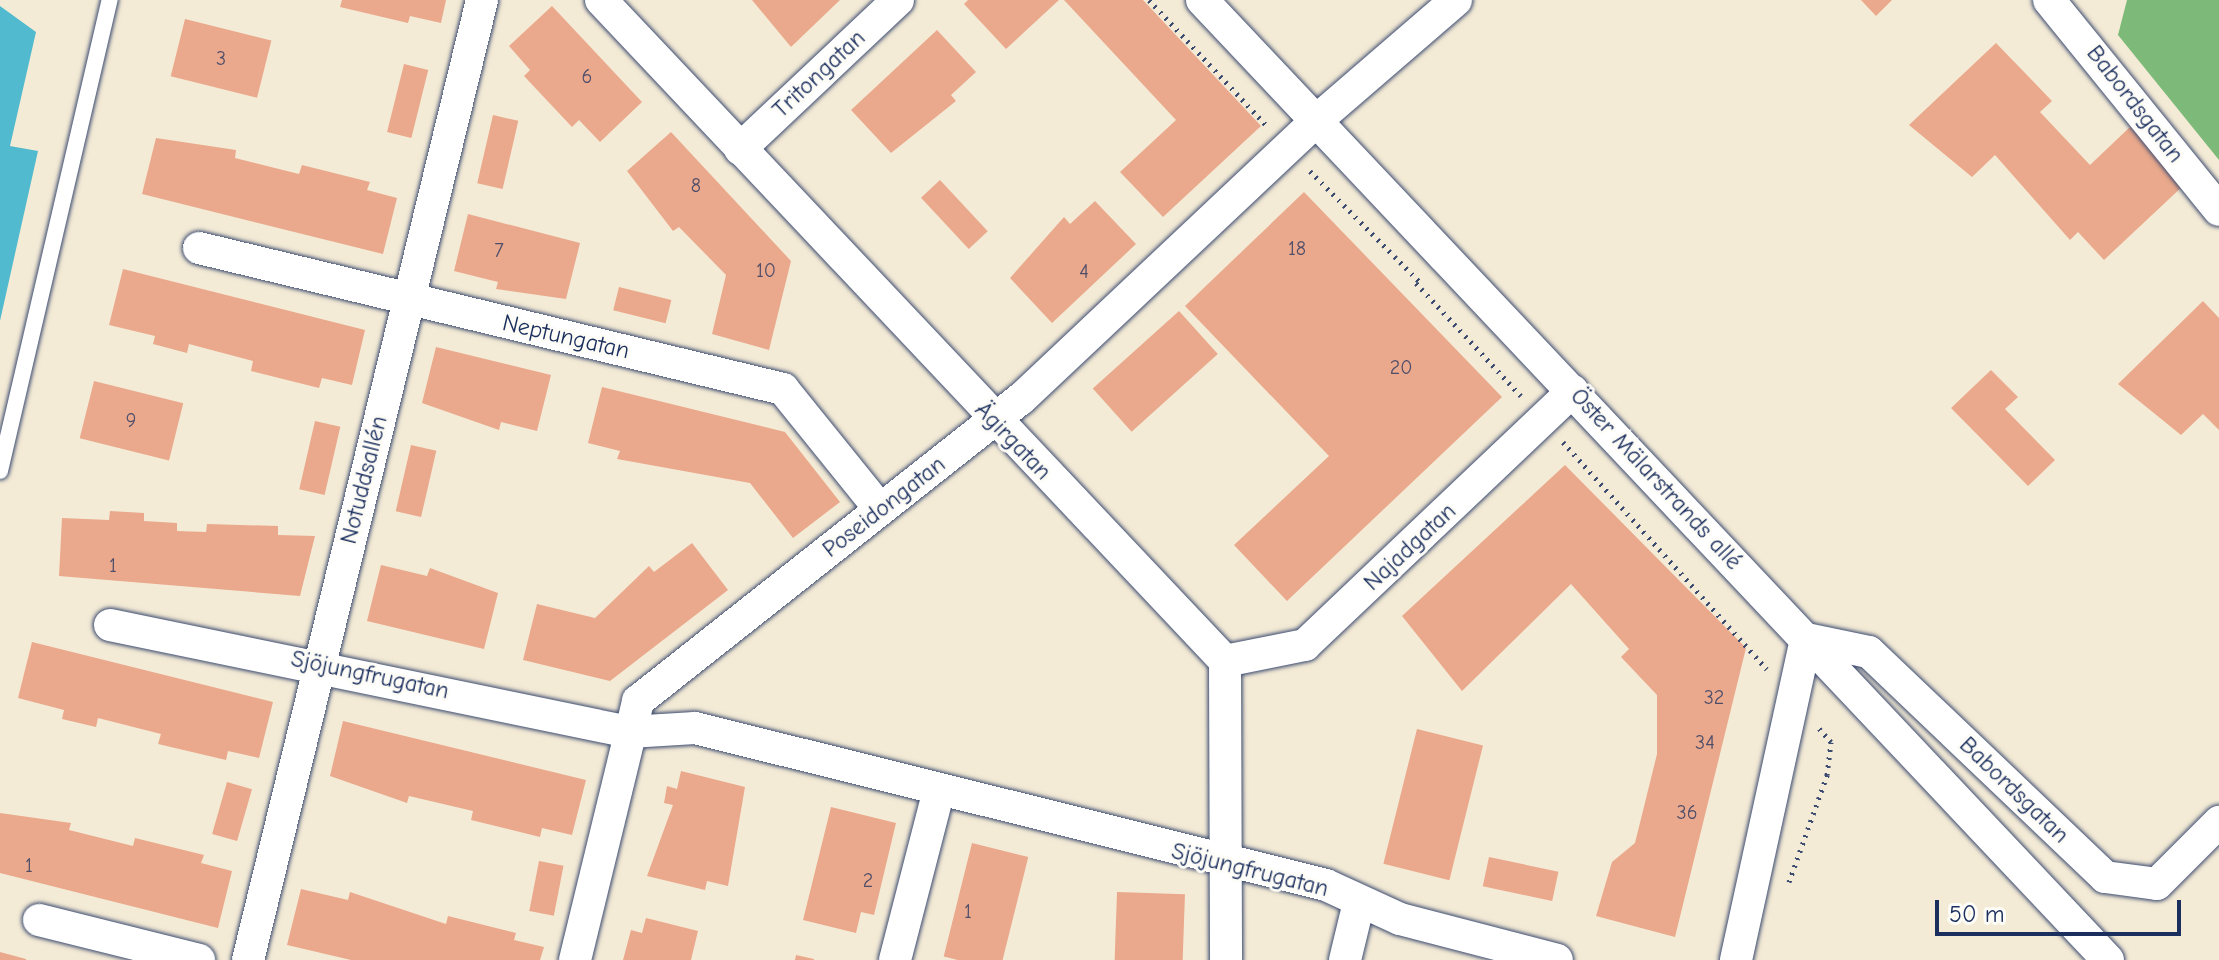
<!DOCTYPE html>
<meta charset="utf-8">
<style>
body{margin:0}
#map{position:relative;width:2219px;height:960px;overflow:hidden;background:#f4ebd6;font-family:"Comic Neue",sans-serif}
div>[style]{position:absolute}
.forest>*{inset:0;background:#7dba7a}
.water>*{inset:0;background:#51bace}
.building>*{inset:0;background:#eaa98c;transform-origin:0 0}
.path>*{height:5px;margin-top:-2.5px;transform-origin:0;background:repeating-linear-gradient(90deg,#3c4b70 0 2px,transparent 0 8px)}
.roads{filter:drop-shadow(0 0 2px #3c4b70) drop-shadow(0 0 2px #3c4b70)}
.lane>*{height:16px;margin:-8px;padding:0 8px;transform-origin:8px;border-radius:8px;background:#fff}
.street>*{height:32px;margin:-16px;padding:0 16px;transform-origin:16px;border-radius:16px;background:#fff}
span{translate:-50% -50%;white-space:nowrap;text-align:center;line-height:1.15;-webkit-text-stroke:6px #fdfcf7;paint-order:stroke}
.number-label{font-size:20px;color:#4f4e6a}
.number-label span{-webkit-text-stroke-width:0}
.street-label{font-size:24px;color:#1b2f5e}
.scale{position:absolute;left:1935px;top:900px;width:246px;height:36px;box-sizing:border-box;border:4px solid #1b2f5e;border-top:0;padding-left:10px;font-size:24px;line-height:28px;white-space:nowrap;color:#1b2f5e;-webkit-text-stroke:6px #fdfcf7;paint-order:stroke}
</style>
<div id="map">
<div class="forest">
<div style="clip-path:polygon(2127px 0,2219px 0,2219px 160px,2118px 35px)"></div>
</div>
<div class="water">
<div style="clip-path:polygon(0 6px,36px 32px,10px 146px,38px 151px,0 321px)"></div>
</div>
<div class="building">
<div style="clip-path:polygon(342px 0,446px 0,441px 23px,410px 16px,408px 23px,340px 7px)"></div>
<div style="clip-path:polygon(752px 0,840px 0,791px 47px)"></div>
<div style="clip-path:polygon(968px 0,1059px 0,1006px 49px,964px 4px)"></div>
<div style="clip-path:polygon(1064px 0,1143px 0,1261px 126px,1163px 217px,1120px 172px,1176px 120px)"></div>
<div style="clip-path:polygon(1861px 0,1892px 0,1876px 16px)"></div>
<div style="clip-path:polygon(552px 6px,642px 102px,600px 142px,579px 120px,572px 127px,524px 76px,530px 70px,509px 46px)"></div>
<div style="left:185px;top:19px;width:89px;height:59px;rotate:14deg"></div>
<div style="clip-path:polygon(937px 30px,976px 72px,951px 95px,956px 101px,891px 153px,851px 110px)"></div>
<div style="clip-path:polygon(1996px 43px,2052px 101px,2040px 112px,2090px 165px,2130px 127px,2184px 185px,2104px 260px,2078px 232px,2070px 240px,1995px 155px,1972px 177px,1909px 125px)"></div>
<div style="left:404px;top:64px;width:25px;height:70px;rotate:14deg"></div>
<div style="left:493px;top:115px;width:26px;height:70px;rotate:13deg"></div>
<div style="clip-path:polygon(671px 132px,791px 261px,769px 350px,712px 334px,726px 275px,679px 227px,673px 231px,627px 171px)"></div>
<div style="clip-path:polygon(156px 138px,236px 150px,235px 158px,299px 174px,302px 165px,370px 182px,367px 190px,397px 198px,383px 254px,142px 194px)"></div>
<div style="left:940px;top:180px;width:70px;height:26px;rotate:47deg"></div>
<div style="clip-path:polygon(1304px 192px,1502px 397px,1287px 601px,1234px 545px,1329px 456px,1185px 306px)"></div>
<div style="clip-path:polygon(1095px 201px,1136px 244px,1052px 323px,1010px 278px,1064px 217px,1070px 224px)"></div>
<div style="clip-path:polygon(468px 214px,580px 243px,566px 299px,496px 289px,498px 282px,454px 271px)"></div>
<div style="clip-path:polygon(123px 269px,365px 330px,352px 385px,322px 378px,319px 388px,251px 371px,253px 361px,189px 344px,187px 353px,153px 344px,155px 336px,109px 325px)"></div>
<div style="left:619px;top:287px;width:54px;height:24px;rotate:14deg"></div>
<div style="clip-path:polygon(2203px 301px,2219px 318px,2219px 430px,2203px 414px,2181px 435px,2118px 384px)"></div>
<div style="left:1179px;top:311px;width:58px;height:116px;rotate:48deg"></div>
<div style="clip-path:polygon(436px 347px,551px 375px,537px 431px,501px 422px,499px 430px,422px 403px)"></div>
<div style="clip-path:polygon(1991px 370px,2018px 397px,2005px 409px,2055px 460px,2028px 486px,1951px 408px)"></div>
<div style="left:94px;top:381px;width:92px;height:59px;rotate:14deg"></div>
<div style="clip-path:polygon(602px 387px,785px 432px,840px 502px,793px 538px,750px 483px,617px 459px,620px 451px,588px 443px)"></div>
<div style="left:315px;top:421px;width:26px;height:70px;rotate:13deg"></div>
<div style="left:411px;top:445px;width:26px;height:68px;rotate:13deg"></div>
<div style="clip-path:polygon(1565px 465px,1746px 648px,1675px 937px,1596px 916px,1612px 862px,1635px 843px,1657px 754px,1657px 695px,1621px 657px,1629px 649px,1571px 584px,1462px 691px,1402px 616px)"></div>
<div style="clip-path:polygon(110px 511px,144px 513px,144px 521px,177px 523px,177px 531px,206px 532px,207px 524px,278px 526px,278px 535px,315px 536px,300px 596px,59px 576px,62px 518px,109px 520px)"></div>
<div style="clip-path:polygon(692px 543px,728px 590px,610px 681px,523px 660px,537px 604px,595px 618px,649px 566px,654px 572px)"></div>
<div style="clip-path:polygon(381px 565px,427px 576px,430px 568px,498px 593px,484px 649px,367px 621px)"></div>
<div style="clip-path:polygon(32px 642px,273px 702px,259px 758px,228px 751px,226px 760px,158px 744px,161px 734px,98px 718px,96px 727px,62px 719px,64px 710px,18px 698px)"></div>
<div style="clip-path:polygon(343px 721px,586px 780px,572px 835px,542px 828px,540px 837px,471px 820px,473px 811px,409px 796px,407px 803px,330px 776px)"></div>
<div style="left:1417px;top:729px;width:68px;height:139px;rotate:14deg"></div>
<div style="clip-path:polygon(681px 771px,745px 787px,728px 886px,707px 881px,705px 890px,647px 876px,673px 805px,664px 803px,667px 786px,677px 789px)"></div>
<div style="left:227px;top:782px;width:26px;height:54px;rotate:16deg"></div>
<div style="clip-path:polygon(831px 807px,896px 823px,874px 915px,861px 912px,856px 933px,803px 920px)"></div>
<div style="clip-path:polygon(0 813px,71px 823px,69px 830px,133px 846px,135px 838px,204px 855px,201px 863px,232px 871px,218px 928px,0 873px)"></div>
<div style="left:972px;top:843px;width:58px;height:117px;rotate:14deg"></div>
<div style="left:1489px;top:857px;width:71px;height:30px;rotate:12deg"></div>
<div style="left:539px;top:861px;width:25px;height:51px;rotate:11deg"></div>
<div style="clip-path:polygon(301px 889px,348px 900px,350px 892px,446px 924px,448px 916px,516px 933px,514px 940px,544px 947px,540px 960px,351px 960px,287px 945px)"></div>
<div style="left:1117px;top:892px;width:68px;height:68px;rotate:2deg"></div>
<div style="clip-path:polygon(646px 918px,698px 931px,691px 960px,623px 960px,631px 930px,642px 933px)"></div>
<div style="clip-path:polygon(0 952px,26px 959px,26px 960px,0 960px)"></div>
<div style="clip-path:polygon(796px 955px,814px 959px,814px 960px,795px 960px)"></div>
</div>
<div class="path">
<div style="left:1149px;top:0;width:173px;rotate:46.9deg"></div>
<div style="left:1310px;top:171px;width:155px;rotate:45.3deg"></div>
<div style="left:1416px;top:283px;width:154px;rotate:47.1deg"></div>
<div style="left:1563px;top:442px;width:305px;rotate:48.1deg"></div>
<div style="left:1789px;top:882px;width:114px;rotate:-70.4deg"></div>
<div style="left:1827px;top:775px;width:33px;rotate:-83deg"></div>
<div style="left:1831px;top:742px;width:18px;rotate:-131deg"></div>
</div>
<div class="roads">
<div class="lane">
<div style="left:0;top:471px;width:484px;rotate:-76.9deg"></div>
</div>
<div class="street">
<div style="left:601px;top:0;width:909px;rotate:46.65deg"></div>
<div style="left:1225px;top:661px;width:299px;rotate:89.8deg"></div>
<div style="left:1202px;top:0;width:1320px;rotate:46.66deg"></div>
<div style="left:2049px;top:0;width:270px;rotate:51deg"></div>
<div style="left:740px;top:149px;width:217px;rotate:-43.3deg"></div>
<div style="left:199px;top:248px;width:601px;rotate:13.57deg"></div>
<div style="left:783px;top:389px;width:154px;rotate:51.1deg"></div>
<div style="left:110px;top:625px;width:530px;rotate:11.65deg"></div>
<div style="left:629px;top:732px;width:66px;rotate:-3.5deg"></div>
<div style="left:695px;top:728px;width:650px;rotate:13.97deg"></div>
<div style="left:1326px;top:885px;width:81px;rotate:24.7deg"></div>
<div style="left:1400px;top:919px;width:162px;rotate:14.6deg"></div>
<div style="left:1225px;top:661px;width:82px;rotate:-11.3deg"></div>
<div style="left:1305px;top:645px;width:369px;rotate:-43.5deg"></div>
<div style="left:39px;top:920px;width:165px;rotate:14deg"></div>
<div style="left:248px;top:960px;width:988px;rotate:-76.3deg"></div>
<div style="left:575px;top:960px;width:267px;rotate:-76.3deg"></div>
<div style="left:638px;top:701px;width:488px;rotate:-38.3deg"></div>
<div style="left:1021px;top:399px;width:405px;rotate:-43.3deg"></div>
<div style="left:1316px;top:121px;width:185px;rotate:-40.8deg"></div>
<div style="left:895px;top:960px;width:176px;rotate:-75.5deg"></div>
<div style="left:1345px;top:960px;width:60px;rotate:-76.4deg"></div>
<div style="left:1736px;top:960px;width:329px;rotate:-77.7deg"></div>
<div style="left:1806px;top:639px;width:64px;rotate:11.7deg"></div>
<div style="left:1869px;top:652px;width:326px;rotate:43.6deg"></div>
<div style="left:2105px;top:877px;width:52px;rotate:7.7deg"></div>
<div style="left:2157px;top:884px;width:88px;rotate:-45deg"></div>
</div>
</div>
<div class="number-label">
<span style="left:221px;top:58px">3</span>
<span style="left:587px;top:76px">6</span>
<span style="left:696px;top:185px">8</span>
<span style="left:1297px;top:248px">18</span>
<span style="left:499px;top:250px">7</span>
<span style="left:766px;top:270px">10</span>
<span style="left:1084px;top:271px">4</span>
<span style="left:1401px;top:367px">20</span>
<span style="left:131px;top:420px">9</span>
<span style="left:113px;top:565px">1</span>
<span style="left:1714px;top:697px">32</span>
<span style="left:1705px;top:742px">34</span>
<span style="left:1687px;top:812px">36</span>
<span style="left:29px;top:865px">1</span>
<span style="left:868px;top:880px">2</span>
<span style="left:968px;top:911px">1</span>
</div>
<div class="street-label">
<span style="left:819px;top:74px;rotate:-43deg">Tritongatan</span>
<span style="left:2135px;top:104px;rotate:52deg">Babordsgatan</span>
<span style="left:566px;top:337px;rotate:13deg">Neptungatan</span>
<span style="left:1013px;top:441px;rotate:46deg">Ägirgatan</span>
<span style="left:1656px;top:479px;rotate:47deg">Öster Mälarstrands allé</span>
<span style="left:364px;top:480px;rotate:-76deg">Notuddsallén</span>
<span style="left:884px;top:507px;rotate:-38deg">Poseidongatan</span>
<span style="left:1410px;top:547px;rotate:-43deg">Najadgatan</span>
<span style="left:370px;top:675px;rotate:12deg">Sjöjungfrugatan</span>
<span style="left:2014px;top:790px;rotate:44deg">Babordsgatan</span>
<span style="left:1250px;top:870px;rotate:14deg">Sjöjungfrugatan</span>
</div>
<div class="scale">50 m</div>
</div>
